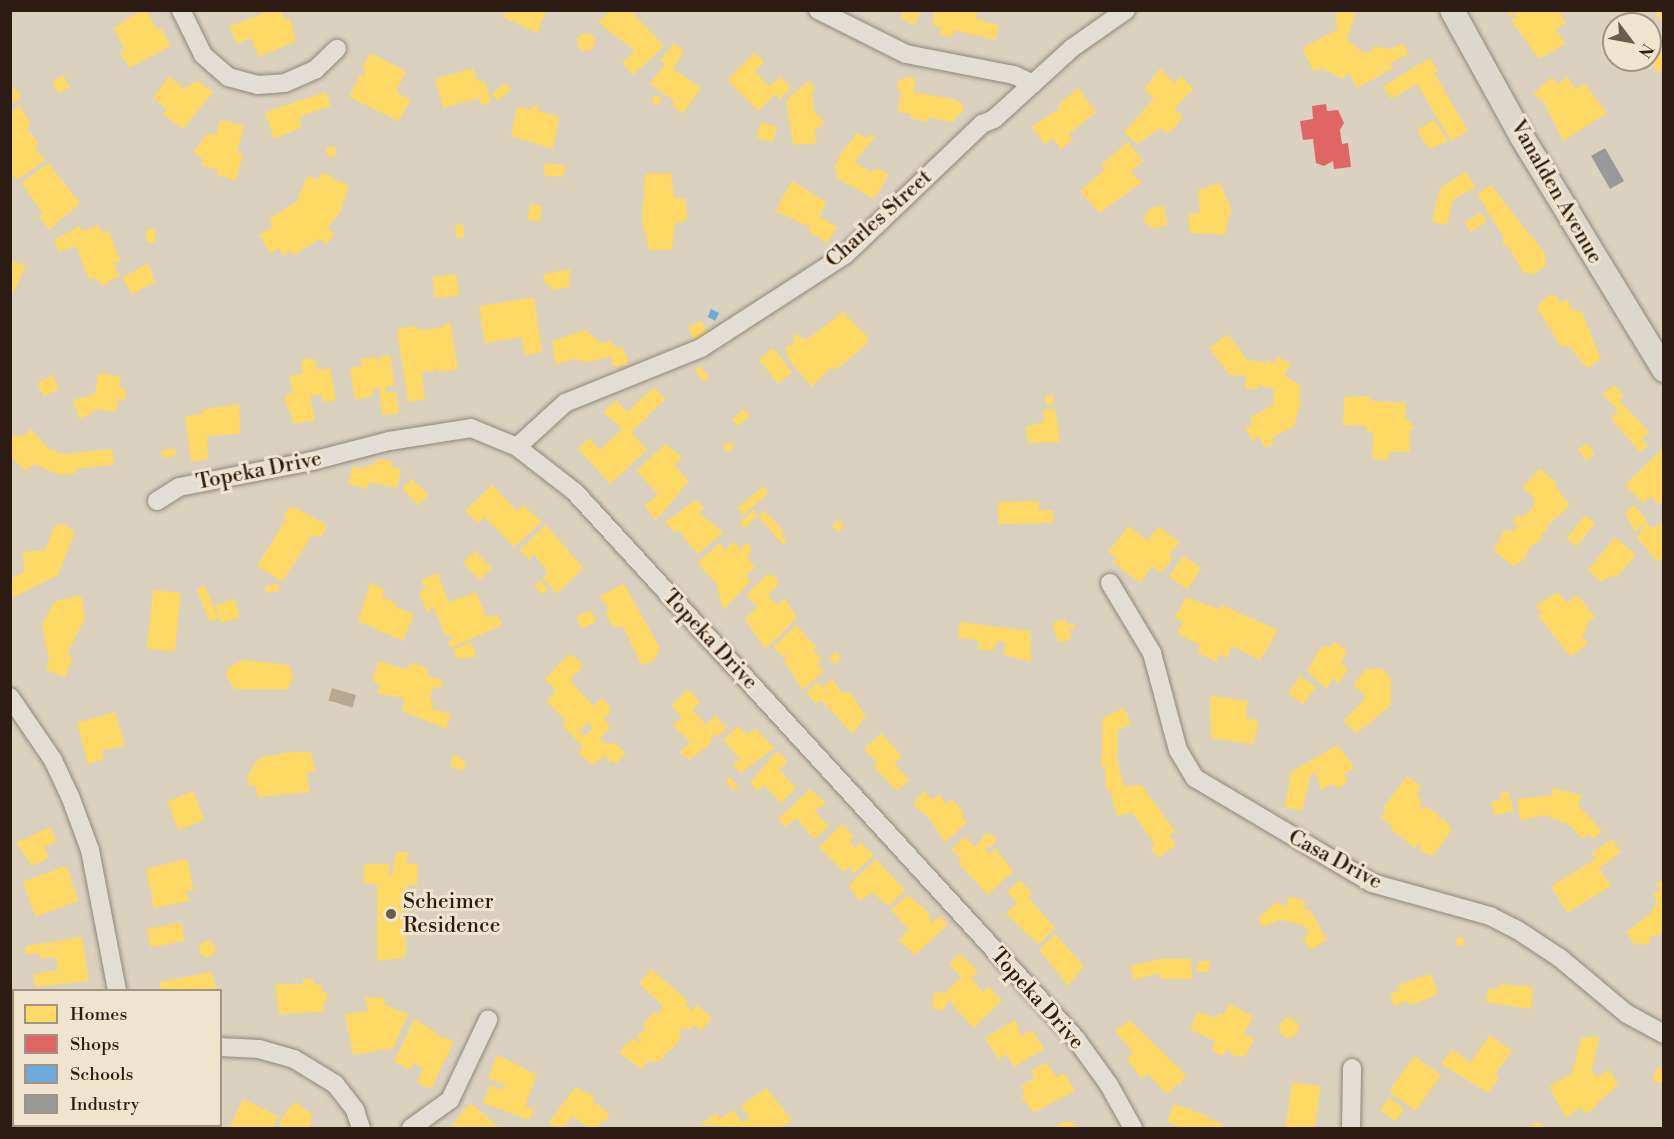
<!DOCTYPE html>
<style>
body{margin:0}
#map{position:relative;width:1674px;height:1139px;overflow:hidden;background:#dad1bf;font-family:"Libre Bodoni",serif}
div>[style]{position:absolute}
.water>*{inset:0;background:#b6a891;transform-origin:0 0}
.homes>*{inset:0;background:#ffd966;transform-origin:0 0}
.round{border-radius:50%}
.shops>*{inset:0;background:#e06666}
.schools>*{inset:0;background:#6fa8dc}
.industry>*{inset:0;background:#999;transform-origin:0 0}
.roads{filter:drop-shadow(0 0 2px #8f877c) drop-shadow(0 0 2px #8f877c)}
.minor>*{height:18px;margin:-9px;padding:0 9px;transform-origin:9px;border-radius:9px;background:#e2ded5}
.major>*{height:24px;margin:-12px;padding:0 12px;transform-origin:12px;border-radius:12px;background:#ddd8cd}
.dots>*{width:16px;height:16px;translate:-50% -50%;box-sizing:border-box;border:3px solid #efe4ce;border-radius:50%}
span{translate:-50% -50%;white-space:nowrap;text-align:center;line-height:1.15;-webkit-text-stroke:6px #efe4ce;paint-order:stroke}
.street-label{font-size:21px;color:#2d1c14}
.poi-label{font-size:21px;color:#2d1c14}
.left{translate:0 -50%;text-align:left}
.frame{position:absolute;inset:0;border:12px solid #2d1c14;pointer-events:none}
.legend{position:absolute;left:12px;top:989px;width:210px;height:138px;box-sizing:border-box;background:#efe4ce;border:2px solid #a19484;margin:0;padding:8px 10px;list-style:none;font-size:18px;color:#2d1c14}
.legend li{display:flex;align-items:center;gap:12px;height:30px}
.legend b{width:30px;border:2px solid #a19484}
.north{position:absolute;left:1602px;top:12px;width:60px;height:60px;box-sizing:border-box;background:#efe4ce;border:2px solid #a19484;border-radius:50%;rotate:122deg;font-size:16px;font-weight:700;line-height:24px;text-align:center;color:#2d1c14}
.north::after{content:'';display:block;margin:auto;width:21px;height:27px;background:#6a5b50;clip-path:polygon(50% 0,100% 100%,50% 72%,0 100%)}
</style>
<div id="map">
<div class="water">
<div style="left:332px;top:688px;width:25px;height:13px;rotate:16deg"></div>
</div>
<div class="homes">
<div style="clip-path:polygon(142px 10px,146px 10px,157px 30px,161px 28px,171px 46px,129px 68px,120px 52px,125px 50px,113px 28px)"></div>
<div style="clip-path:polygon(271px 10px,280px 10px,284px 19px,290px 18px,296px 41px,259px 57px,251px 38px,237px 44px,229px 27px)"></div>
<div style="clip-path:polygon(506px 10px,547px 10px,537px 33px,503px 17px)"></div>
<div style="clip-path:polygon(611px 10px,630px 10px,664px 46px,633px 75px,622px 63px,635px 51px,598px 22px)"></div>
<div style="clip-path:polygon(904px 10px,921px 10px,914px 26px,900px 17px)"></div>
<div style="clip-path:polygon(935px 10px,978px 10px,976px 19px,999px 25px,995px 40px,954px 30px,952px 38px,939px 34px,941px 27px,932px 25px)"></div>
<div style="clip-path:polygon(1336px 10px,1352px 10px,1355px 15px,1347px 39px,1359px 50px,1370px 53px,1374px 46px,1388px 49px,1404px 44px,1409px 54px,1390px 63px,1393px 68px,1357px 88px,1349px 72px,1343px 79px,1321px 68px,1313px 71px,1302px 48px,1337px 30px)"></div>
<div style="clip-path:polygon(1506px 10px,1559px 10px,1566px 23px,1556px 29px,1565px 44px,1539px 59px,1511px 20px,1517px 17px,1514px 12px,1509px 16px)"></div>
<div style="clip-path:polygon(1660px 10px,1664px 10px,1664px 24px,1656px 14px)"></div>
<div class="round" style="left:577px;top:33px;width:18px;height:18px"></div>
<div style="clip-path:polygon(674px 43px,684px 51px,673px 69px,701px 88px,683px 114px,672px 106px,675px 101px,650px 84px,665px 64px,660px 60px)"></div>
<div style="clip-path:polygon(1657px 48px,1660px 53px,1664px 50px,1660px 75px,1649px 60px)"></div>
<div style="clip-path:polygon(370px 53px,406px 71px,396px 92px,411px 100px,398px 121px,349px 97px,360px 74px,364px 76px,366px 71px,362px 69px)"></div>
<div style="clip-path:polygon(754px 53px,764px 61px,755px 72px,769px 86px,781px 77px,791px 88px,780px 99px,775px 94px,758px 111px,727px 80px)"></div>
<div style="clip-path:polygon(1430px 58px,1438px 71px,1434px 73px,1468px 131px,1451px 141px,1417px 84px,1391px 99px,1383px 86px)"></div>
<div style="clip-path:polygon(473px 68px,477px 80px,485px 82px,491px 102px,481px 105px,479px 98px,443px 108px,435px 79px)"></div>
<div style="clip-path:polygon(1160px 68px,1174px 83px,1181px 76px,1193px 89px,1174px 109px,1183px 116px,1176px 127px,1166px 133px,1160px 128px,1137px 144px,1124px 132px,1154px 98px,1144px 90px)"></div>
<div style="left:63px;top:75px;width:14px;height:13px;rotate:60deg"></div>
<div style="clip-path:polygon(169px 76px,183px 88px,198px 81px,213px 92px,183px 129px,163px 114px,167px 109px,153px 98px)"></div>
<div style="clip-path:polygon(905px 76px,916px 79px,913px 92px,957px 100px,965px 108px,952px 122px,928px 117px,927px 122px,910px 118px,911px 114px,898px 112px,901px 90px,897px 89px,899px 79px,904px 80px)"></div>
<div style="clip-path:polygon(1552px 77px,1557px 84px,1568px 77px,1575px 89px,1584px 83px,1607px 113px,1563px 141px,1543px 101px,1533px 94px)"></div>
<div style="clip-path:polygon(808px 81px,816px 89px,812px 92px,814px 111px,824px 122px,815px 131px,816px 143px,793px 145px,786px 100px)"></div>
<div style="left:506px;top:83px;width:9px;height:18px;rotate:54deg"></div>
<div style="clip-path:polygon(14px 87px,22px 97px,10px 105px,10px 89px)"></div>
<div style="clip-path:polygon(1078px 88px,1096px 112px,1069px 134px,1073px 140px,1061px 149px,1052px 138px,1045px 144px,1031px 127px,1060px 108px,1058px 105px)"></div>
<div style="clip-path:polygon(326px 92px,331px 106px,300px 116px,301px 128px,274px 139px,265px 112px)"></div>
<div class="round" style="left:651.5px;top:95.5px;width:9px;height:9px"></div>
<div style="clip-path:polygon(532px 105px,539px 106px,538px 111px,559px 117px,553px 149px,511px 136px,517px 107px,531px 110px)"></div>
<div style="clip-path:polygon(20px 106px,30px 122px,27px 129px,39px 144px,35px 148px,45px 160px,17px 180px,10px 173px,10px 113px)"></div>
<div style="clip-path:polygon(220px 120px,244px 126px,237px 152px,243px 154px,236px 181px,217px 175px,218px 170px,202px 166px,203px 159px,193px 153px,208px 133px,216px 135px)"></div>
<div style="clip-path:polygon(1434px 120px,1448px 141px,1429px 149px,1417px 130px)"></div>
<div style="left:761px;top:122px;width:17px;height:16px;rotate:17deg"></div>
<div style="clip-path:polygon(857px 133px,867px 138px,870px 134px,875px 137px,854px 162px,871px 172px,877px 168px,889px 174px,874px 199px,835px 177px,838px 171px,834px 168px,841px 153px)"></div>
<div style="clip-path:polygon(1128px 142px,1143px 161px,1131px 171px,1141px 183px,1099px 213px,1080px 191px,1105px 170px,1101px 165px)"></div>
<div style="clip-path:polygon(328px 146px,335px 147px,337px 155px,330px 158px,325px 152px)"></div>
<div style="clip-path:polygon(48px 163px,80px 203px,49px 230px,39px 216px,43px 213px,21px 183px)"></div>
<div style="left:545px;top:163px;width:20px;height:12px;rotate:6deg"></div>
<div style="clip-path:polygon(322px 172px,349px 186px,341px 211px,327px 229px,334px 233px,331px 239px,325px 244px,320px 239px,293px 255px,291px 251px,283px 256px,279px 248px,270px 253px,259px 235px,272px 227px,270px 218px,297px 201px,306px 179px,310px 176px,318px 180px)"></div>
<div style="clip-path:polygon(1466px 172px,1475px 187px,1453px 200px,1447px 225px,1432px 222px,1440px 188px)"></div>
<div style="clip-path:polygon(671px 173px,674px 197px,686px 199px,687px 220px,675px 223px,672px 250px,649px 250px,642px 220px,645px 174px)"></div>
<div style="clip-path:polygon(792px 181px,826px 202px,820px 217px,837px 227px,827px 243px,808px 231px,810px 227px,775px 211px)"></div>
<div style="clip-path:polygon(1220px 183px,1231px 208px,1225px 235px,1190px 233px,1188px 214px,1200px 213px,1198px 190px)"></div>
<div style="clip-path:polygon(1491px 185px,1545px 254px,1546px 266px,1531px 275px,1528px 272px,1524px 274px,1509px 247px,1503px 245px,1503px 236px,1477px 194px)"></div>
<div style="left:530px;top:204px;width:12px;height:16px;rotate:9deg"></div>
<div style="clip-path:polygon(1164px 206px,1167px 226px,1152px 228px,1143px 220px,1149px 208px)"></div>
<div style="left:1481px;top:212px;width:11px;height:20px;rotate:56deg"></div>
<div style="clip-path:polygon(463px 224px,464px 237px,457px 239px,455px 225px)"></div>
<div style="clip-path:polygon(99px 225px,102px 233px,109px 231px,120px 261px,114px 263px,119px 276px,102px 286px,95px 278px,89px 280px,76px 246px,59px 252px,54px 240px,80px 226px,82px 231px)"></div>
<div style="left:155px;top:229px;width:13px;height:9px;rotate:86deg"></div>
<div style="clip-path:polygon(10px 260px,26px 266px,12px 296px,10px 296px)"></div>
<div style="clip-path:polygon(148px 263px,155px 282px,132px 294px,122px 278px)"></div>
<div style="clip-path:polygon(570px 269px,569px 287px,550px 290px,550px 284px,545px 285px,543px 274px)"></div>
<div style="left:456px;top:274px;width:21px;height:24px;rotate:82deg"></div>
<div style="clip-path:polygon(1548px 295px,1556px 296px,1560px 303px,1567px 299px,1573px 310px,1582px 312px,1601px 360px,1587px 368px,1568px 345px,1562px 348px,1537px 308px)"></div>
<div style="clip-path:polygon(534px 297px,542px 352px,525px 355px,522px 337px,485px 343px,479px 306px)"></div>
<div style="clip-path:polygon(843px 312px,868px 337px,867px 344px,841px 366px,832px 370px,830px 368px,812px 387px,789px 360px,785px 347px,793px 344px,794px 333px,806px 340px)"></div>
<div style="clip-path:polygon(450px 321px,458px 369px,438px 372px,437px 365px,435px 371px,428px 372px,425px 367px,426px 373px,422px 373px,425px 399px,408px 402px,397px 329px,414px 326px,420px 330px,443px 327px)"></div>
<div style="left:702px;top:321px;width:15px;height:15px;rotate:67deg"></div>
<div style="clip-path:polygon(585px 330px,601px 343px,612px 341px,616px 348px,623px 347px,629px 364px,613px 367px,612px 357px,586px 362px,572px 359px,556px 365px,552px 341px)"></div>
<div style="clip-path:polygon(1228px 334px,1247px 360px,1264px 362px,1265px 366px,1266px 361px,1276px 362px,1276px 356px,1291px 364px,1284px 375px,1300px 385px,1300px 406px,1294px 426px,1272px 438px,1274px 443px,1265px 448px,1259px 437px,1252px 441px,1245px 428px,1253px 424px,1249px 418px,1273px 405px,1274px 389px,1258px 385px,1258px 389px,1245px 389px,1246px 376px,1230px 375px,1209px 348px)"></div>
<div style="left:773px;top:348px;width:31px;height:18px;rotate:52deg"></div>
<div style="clip-path:polygon(390px 355px,395px 385px,386px 387px,387px 393px,396px 391px,399px 413px,382px 415px,379px 388px,372px 389px,374px 396px,355px 400px,350px 368px,362px 366px,360px 359px,376px 357px,381px 362px,380px 356px)"></div>
<div style="clip-path:polygon(314px 358px,318px 370px,330px 368px,336px 400px,323px 402px,321px 394px,310px 396px,315px 420px,294px 424px,285px 401px,287px 394px,293px 393px,289px 376px,303px 373px,301px 360px)"></div>
<div style="clip-path:polygon(699px 366px,709px 377px,704px 382px,695px 370px)"></div>
<div style="clip-path:polygon(98px 373px,121px 377px,119px 388px,126px 389px,125px 400px,118px 399px,116px 412px,93px 409px,94px 413px,79px 419px,73px 400px,95px 394px)"></div>
<div style="left:52px;top:375px;width:15px;height:17px;rotate:62deg"></div>
<div style="clip-path:polygon(1615px 385px,1624px 397px,1619px 400px,1650px 433px,1642px 438px,1648px 446px,1640px 452px,1611px 419px,1618px 410px,1602px 394px)"></div>
<div style="clip-path:polygon(654px 387px,665px 399px,631px 432px,647px 450px,610px 484px,578px 449px,589px 438px,600px 450px,622px 429px,603px 412px,616px 400px,627px 412px)"></div>
<div style="left:1053px;top:395px;width:9px;height:8px;rotate:84deg"></div>
<div style="clip-path:polygon(1368px 396px,1372px 401px,1406px 403px,1405px 421px,1407px 418px,1414px 428px,1409px 431px,1410px 452px,1389px 452px,1389px 460px,1372px 459px,1373px 432px,1367px 432px,1367px 426px,1343px 425px,1344px 397px)"></div>
<div style="clip-path:polygon(239px 404px,240px 434px,207px 436px,208px 459px,191px 462px,185px 417px,204px 413px,203px 409px)"></div>
<div style="clip-path:polygon(1055px 408px,1060px 442px,1028px 443px,1026px 427px,1044px 422px,1043px 410px)"></div>
<div style="left:744px;top:409px;width:9px;height:16px;rotate:49deg"></div>
<div style="clip-path:polygon(31px 429px,49px 449px,62px 454px,112px 449px,114px 465px,76px 469px,77px 473px,60px 475px,33px 464px,25px 471px,10px 456px,10px 441px,14px 434px,22px 437px)"></div>
<div style="clip-path:polygon(728px 441px,734px 446px,728px 452px,723px 447px)"></div>
<div style="left:1587px;top:443px;width:14px;height:11px;rotate:56deg"></div>
<div style="clip-path:polygon(665px 444px,682px 457px,675px 466px,689px 481px,656px 520px,644px 506px,658px 494px,636px 471px)"></div>
<div style="clip-path:polygon(175px 448px,176px 455px,164px 458px,159px 451px)"></div>
<div style="clip-path:polygon(1662px 449px,1664px 503px,1659px 504px,1651px 496px,1643px 503px,1625px 485px)"></div>
<div style="clip-path:polygon(377px 459px,392px 461px,391px 467px,401px 469px,397px 488px,369px 482px,368px 489px,348px 484px,353px 466px,362px 468px,376px 463px)"></div>
<div style="clip-path:polygon(1540px 468px,1558px 484px,1556px 487px,1570px 506px,1549px 524px,1546px 533px,1542px 532px,1541px 540px,1530px 547px,1524px 560px,1512px 566px,1494px 550px,1504px 530px,1513px 531px,1518px 525px,1513px 520px,1517px 515px,1523px 517px,1532px 509px,1535px 500px,1523px 487px)"></div>
<div style="left:412px;top:479px;width:23px;height:14px;rotate:45deg"></div>
<div style="clip-path:polygon(492px 485px,517px 511px,523px 505px,542px 522px,514px 547px,484px 517px,478px 523px,465px 511px)"></div>
<div style="left:763px;top:486px;width:9px;height:34px;rotate:49deg"></div>
<div style="clip-path:polygon(696px 500px,704px 508px,699px 513px,723px 532px,698px 554px,678px 530px,675px 533px,665px 522px)"></div>
<div style="clip-path:polygon(1039px 501px,1039px 510px,1053px 510px,1053px 523px,998px 524px,998px 502px)"></div>
<div style="clip-path:polygon(1634px 505px,1647px 520px,1635px 532px,1625px 513px)"></div>
<div style="clip-path:polygon(290px 506px,324px 523px,326px 529px,320px 538px,313px 534px,282px 582px,257px 566px,286px 519px,283px 517px)"></div>
<div style="left:753px;top:510px;width:7px;height:19px;rotate:45deg"></div>
<div style="clip-path:polygon(764px 510px,784px 532px,781px 535px,787px 541px,783px 545px,758px 516px)"></div>
<div style="left:1585px;top:515px;width:13px;height:30px;rotate:39deg"></div>
<div style="clip-path:polygon(837px 520px,844px 524px,839px 532px,832px 527px)"></div>
<div style="clip-path:polygon(1664px 521px,1664px 556px,1658px 562px,1637px 538px,1645px 523px,1654px 528px)"></div>
<div style="clip-path:polygon(63px 524px,75px 532px,58px 575px,10px 599px,10px 579px,24px 572px,23px 552px,45px 550px,55px 525px)"></div>
<div style="clip-path:polygon(546px 525px,583px 568px,557px 594px,542px 578px,548px 572px,537px 558px,534px 555px,529px 560px,520px 550px)"></div>
<div style="clip-path:polygon(1129px 526px,1147px 541px,1159px 527px,1179px 542px,1169px 555px,1173px 558px,1161px 573px,1152px 566px,1140px 583px,1113px 562px,1116px 558px,1108px 552px)"></div>
<div style="clip-path:polygon(1615px 537px,1636px 555px,1616px 578px,1612px 575px,1602px 582px,1588px 570px)"></div>
<div style="clip-path:polygon(734px 542px,740px 549px,747px 543px,752px 549px,747px 558px,755px 567px,746px 576px,751px 581px,723px 610px,716px 583px,697px 563px,720px 543px,725px 549px)"></div>
<div style="left:475px;top:551px;width:24px;height:17px;rotate:45deg"></div>
<div style="left:1183px;top:556px;width:22px;height:25px;rotate:34deg"></div>
<div style="clip-path:polygon(437px 573px,449px 602px,476px 592px,487px 618px,497px 614px,502px 625px,450px 648px,448px 641px,453px 639px,451px 635px,446px 637px,433px 606px,427px 613px,419px 592px,425px 589px,421px 580px)"></div>
<div style="clip-path:polygon(768px 574px,776px 577px,778px 585px,768px 595px,777px 605px,785px 598px,797px 618px,765px 649px,745px 619px,757px 607px,746px 595px)"></div>
<div style="left:540px;top:581px;width:11px;height:8px;rotate:45deg"></div>
<div style="clip-path:polygon(370px 583px,385px 589px,382px 597px,396px 603px,395px 607px,414px 614px,403px 641px,358px 621px)"></div>
<div style="left:278px;top:584px;width:7px;height:13px;rotate:82deg"></div>
<div style="clip-path:polygon(624px 584px,660px 648px,655px 660px,642px 666px,623px 627px,612px 626px,606px 614px,608px 608px,600px 596px)"></div>
<div style="left:205px;top:586px;width:35px;height:9px;rotate:68deg"></div>
<div style="left:153px;top:590px;width:28px;height:59px;rotate:6deg"></div>
<div style="clip-path:polygon(1558px 592px,1567px 603px,1577px 595px,1595px 617px,1585px 625px,1588px 629px,1581px 635px,1588px 643px,1571px 657px,1538px 616px,1542px 613px,1535px 606px)"></div>
<div style="clip-path:polygon(75px 596px,82px 597px,85px 619px,68px 651px,72px 660px,65px 677px,46px 669px,49px 660px,42px 625px,54px 602px)"></div>
<div style="clip-path:polygon(1186px 597px,1219px 609px,1221px 605px,1278px 630px,1260px 660px,1232px 646px,1227px 658px,1219px 654px,1216px 662px,1197px 652px,1201px 645px,1177px 634px,1183px 622px,1175px 618px)"></div>
<div style="left:234px;top:599px;width:19px;height:20px;rotate:72deg"></div>
<div style="left:591px;top:610px;width:13px;height:16px;rotate:67deg"></div>
<div style="clip-path:polygon(1065px 619px,1067px 625px,1073px 623px,1075px 628px,1069px 629px,1072px 637px,1063px 642px,1058px 641px,1052px 623px)"></div>
<div style="clip-path:polygon(960px 622px,1030px 631px,1031px 662px,1004px 655px,1005px 642px,997px 641px,993px 651px,978px 649px,979px 642px,973px 639px,958px 638px)"></div>
<div style="clip-path:polygon(796px 625px,806px 635px,802px 642px,807px 637px,817px 647px,813px 650px,822px 659px,817px 664px,824px 671px,803px 690px,783px 659px,795px 648px,783px 657px,773px 647px)"></div>
<div style="clip-path:polygon(471px 642px,477px 657px,457px 659px,453px 649px)"></div>
<div style="clip-path:polygon(1334px 642px,1347px 650px,1341px 664px,1348px 668px,1339px 684px,1333px 678px,1326px 689px,1307px 671px,1319px 650px,1325px 645px,1329px 648px)"></div>
<div style="clip-path:polygon(836px 651px,841px 658px,834px 665px,830px 657px)"></div>
<div style="clip-path:polygon(evenodd,569px 654px,579px 659px,582px 668px,569px 680px,594px 706px,602px 698px,609px 705px,610px 713px,604px 718px,610px 728px,599px 739px,606px 744px,615px 743px,626px 753px,616px 764px,612px 760px,609px 763px,606px 755px,592px 765px,588px 761px,578px 753px,583px 747px,562px 725px,566px 721px,546px 701px,556px 691px,545px 679px,569px 654px,588px 722px,593px 728px,584px 736px,579px 731px,588px 722px)"></div>
<div style="clip-path:polygon(243px 660px,289px 665px,293px 677px,288px 689px,234px 689px,226px 675px,229px 667px)"></div>
<div style="clip-path:polygon(379px 661px,405px 669px,413px 663px,429px 670px,427px 676px,441px 680px,442px 688px,433px 687px,430px 699px,434px 703px,431px 708px,451px 714px,446px 729px,402px 711px,404px 698px,377px 694px,380px 686px,372px 680px)"></div>
<div style="clip-path:polygon(1380px 668px,1391px 677px,1391px 705px,1357px 733px,1343px 721px,1364px 700px,1365px 695px,1353px 685px,1365px 670px)"></div>
<div style="left:1300px;top:676px;width:19px;height:21px;rotate:35deg"></div>
<div style="clip-path:polygon(832px 679px,840px 691px,846px 694px,850px 692px,866px 716px,853px 734px,821px 700px,816px 704px,806px 693px,818px 682px,828px 694px,824px 686px)"></div>
<div style="clip-path:polygon(688px 689px,700px 702px,692px 709px,706px 725px,715px 716px,727px 727px,717px 737px,714px 733px,710px 744px,689px 760px,680px 752px,690px 742px,673px 725px,682px 717px,671px 706px)"></div>
<div style="clip-path:polygon(1210px 696px,1248px 701px,1246px 718px,1257px 720px,1258px 726px,1253px 744px,1211px 738px)"></div>
<div style="clip-path:polygon(1124px 708px,1131px 724px,1118px 730px,1117px 760px,1124px 786px,1141px 785px,1175px 831px,1169px 836px,1176px 845px,1158px 858px,1150px 848px,1155px 844px,1132px 812px,1117px 816px,1110px 789px,1106px 791px,1105px 766px,1101px 767px,1103px 717px)"></div>
<div style="clip-path:polygon(115px 712px,125px 745px,108px 750px,106px 748px,102px 751px,104px 759px,88px 764px,77px 723px)"></div>
<div style="clip-path:polygon(738px 726px,747px 735px,755px 728px,774px 748px,741px 773px,733px 765px,740px 759px,723px 740px)"></div>
<div style="clip-path:polygon(881px 733px,902px 756px,894px 764px,909px 780px,897px 791px,873px 766px,877px 762px,864px 749px)"></div>
<div style="clip-path:polygon(1337px 745px,1352px 764px,1353px 769px,1344px 774px,1348px 781px,1339px 788px,1332px 784px,1321px 790px,1315px 771px,1311px 774px,1302px 811px,1285px 807px,1291px 772px)"></div>
<div style="clip-path:polygon(777px 751px,788px 762px,779px 770px,796px 788px,781px 803px,764px 785px,757px 791px,750px 783px)"></div>
<div style="clip-path:polygon(291px 752px,311px 752px,315px 771px,306px 773px,310px 792px,258px 797px,255px 785px,249px 786px,247px 776px,259px 758px)"></div>
<div style="clip-path:polygon(454px 754px,466px 762px,463px 770px,450px 767px)"></div>
<div style="clip-path:polygon(1407px 776px,1421px 786px,1417px 794px,1422px 802px,1419px 807px,1423px 810px,1425px 806px,1439px 815px,1438px 820px,1444px 818px,1452px 830px,1432px 856px,1421px 851px,1420px 842px,1415px 848px,1403px 839px,1406px 833px,1403px 837px,1392px 831px,1391px 825px,1381px 818px,1386px 810px,1383px 808px)"></div>
<div style="clip-path:polygon(729px 777px,738px 786px,733px 791px,726px 781px)"></div>
<div style="clip-path:polygon(1553px 788px,1582px 795px,1578px 805px,1602px 831px,1593px 839px,1588px 834px,1583px 839px,1568px 824px,1544px 815px,1520px 821px,1517px 799px,1551px 795px)"></div>
<div style="clip-path:polygon(810px 789px,826px 803px,814px 811px,829px 826px,815px 839px,796px 818px,786px 827px,778px 819px)"></div>
<div style="left:193px;top:791px;width:31px;height:28px;rotate:68deg"></div>
<div style="clip-path:polygon(924px 791px,932px 799px,940px 795px,946px 805px,952px 799px,964px 813px,961px 816px,967px 822px,964px 825px,945px 842px,930px 819px,913px 804px)"></div>
<div style="clip-path:polygon(1508px 792px,1514px 811px,1494px 815px,1491px 802px,1501px 800px,1500px 793px)"></div>
<div style="clip-path:polygon(842px 824px,854px 836px,849px 841px,855px 848px,861px 842px,874px 855px,854px 873px,849px 867px,844px 872px,819px 847px)"></div>
<div style="clip-path:polygon(50px 827px,56px 841px,44px 847px,49px 858px,32px 866px,16px 843px)"></div>
<div style="clip-path:polygon(985px 833px,995px 837px,995px 844px,984px 848px,986px 851px,989px 854px,995px 848px,1013px 871px,988px 895px,958px 863px,962px 859px,951px 850px,965px 837px,974px 846px,979px 844px)"></div>
<div style="clip-path:polygon(1612px 839px,1621px 852px,1599px 868px,1611px 886px,1567px 913px,1551px 886px,1596px 859px,1592px 853px)"></div>
<div style="clip-path:polygon(396px 852px,408px 852px,407px 864px,418px 864px,417px 885px,408px 885px,405px 958px,377px 961px,377px 884px,363px 883px,364px 864px,389px 864px,389px 876px,392px 876px)"></div>
<div style="clip-path:polygon(187px 859px,194px 890px,186px 891px,189px 901px,154px 908px,146px 869px)"></div>
<div style="clip-path:polygon(876px 859px,905px 890px,889px 906px,872px 893px,859px 901px,849px 885px)"></div>
<div style="left:66px;top:866px;width:37px;height:46px;rotate:70deg"></div>
<div style="clip-path:polygon(1664px 879px,1664px 924px,1660px 934px,1648px 938px,1651px 942px,1645px 946px,1642px 942px,1636px 946px,1626px 932px,1651px 913px,1657px 901px,1653px 895px,1660px 890px,1656px 884px)"></div>
<div style="clip-path:polygon(1020px 880px,1032px 893px,1028px 897px,1055px 928px,1038px 944px,1006px 914px,1017px 903px,1007px 892px)"></div>
<div style="clip-path:polygon(908px 895px,928px 912px,931px 923px,940px 916px,948px 924px,915px 955px,898px 940px,909px 930px,891px 910px)"></div>
<div style="clip-path:polygon(1289px 896px,1305px 901px,1303px 908px,1310px 910px,1327px 940px,1310px 950px,1303px 938px,1309px 934px,1303px 925px,1280px 920px,1263px 927px,1258px 918px,1277px 902px,1286px 907px)"></div>
<div style="left:181px;top:922px;width:19px;height:35px;rotate:78deg"></div>
<div style="clip-path:polygon(1055px 934px,1084px 966px,1068px 986px,1039px 949px)"></div>
<div style="clip-path:polygon(82px 937px,89px 981px,35px 987px,33px 974px,58px 970px,56px 957px,40px 959px,39px 953px,26px 955px,25px 946px)"></div>
<div style="left:1457px;top:937px;width:7px;height:8px;rotate:8deg"></div>
<div class="round" style="left:199px;top:941px;width:16px;height:16px"></div>
<div style="clip-path:polygon(960px 953px,978px 972px,971px 978px,983px 992px,989px 986px,1002px 1001px,973px 1028px,948px 999px,944px 1010px,932px 1009px,934px 992px,945px 993px,961px 977px,949px 964px)"></div>
<div style="clip-path:polygon(1158px 959px,1191px 959px,1192px 979px,1160px 979px,1160px 973px,1134px 980px,1130px 966px)"></div>
<div style="clip-path:polygon(1198px 961px,1210px 961px,1209px 972px,1197px 972px)"></div>
<div style="clip-path:polygon(651px 969px,688px 1001px,685px 1004px,692px 1011px,697px 1005px,712px 1018px,701px 1031px,694px 1025px,690px 1029px,683px 1028px,678px 1034px,682px 1037px,672px 1049px,656px 1063px,650px 1060px,642px 1069px,619px 1053px,632px 1038px,641px 1044px,637px 1035px,646px 1029px,642px 1025px,655px 1012px,658px 1015px,663px 1005px,639px 984px)"></div>
<div style="clip-path:polygon(211px 972px,217px 990px,160px 990px,160px 982px)"></div>
<div style="clip-path:polygon(1431px 974px,1438px 994px,1412px 1005px,1407px 1001px,1394px 1006px,1390px 993px,1400px 990px,1398px 985px)"></div>
<div style="clip-path:polygon(303px 979px,313px 979px,315px 985px,322px 985px,322px 993px,328px 993px,322px 1012px,279px 1014px,275px 984px,303px 984px)"></div>
<div style="clip-path:polygon(1500px 984px,1533px 987px,1531px 1009px,1486px 1002px,1488px 988px,1499px 989px)"></div>
<div style="clip-path:polygon(365px 997px,384px 998px,385px 1005px,408px 1014px,393px 1048px,353px 1055px,345px 1014px,368px 1011px)"></div>
<div style="clip-path:polygon(1229px 1004px,1253px 1016px,1244px 1034px,1254px 1039px,1245px 1057px,1232px 1055px,1227px 1048px,1223px 1056px,1211px 1050px,1215px 1041px,1190px 1029px,1198px 1012px,1217px 1018px,1219px 1013px,1224px 1015px)"></div>
<div class="round" style="left:1279px;top:1018px;width:20px;height:20px"></div>
<div style="clip-path:polygon(414px 1019px,435px 1031px,434px 1034px,454px 1041px,431px 1089px,417px 1083px,423px 1068px,413px 1063px,410px 1070px,394px 1062px)"></div>
<div style="clip-path:polygon(1015px 1020px,1021px 1036px,1032px 1030px,1044px 1049px,1014px 1067px,1006px 1054px,998px 1059px,985px 1038px)"></div>
<div style="clip-path:polygon(1130px 1021px,1186px 1075px,1179px 1086px,1177px 1084px,1167px 1094px,1148px 1074px,1141px 1078px,1137px 1073px,1127px 1059px,1133px 1053px,1115px 1030px)"></div>
<div style="clip-path:polygon(1490px 1035px,1512px 1051px,1495px 1074px,1499px 1078px,1488px 1093px,1441px 1064px,1452px 1049px,1470px 1063px)"></div>
<div style="clip-path:polygon(1599px 1036px,1592px 1071px,1596px 1077px,1610px 1070px,1618px 1085px,1596px 1104px,1597px 1107px,1584px 1114px,1581px 1107px,1566px 1118px,1549px 1087px,1572px 1073px,1581px 1038px)"></div>
<div style="clip-path:polygon(497px 1055px,537px 1075px,525px 1106px,534px 1109px,529px 1120px,483px 1103px,490px 1085px,503px 1090px,505px 1085px,488px 1078px)"></div>
<div style="left:1414px;top:1056px;width:33px;height:44px;rotate:35deg"></div>
<div style="clip-path:polygon(1046px 1063px,1057px 1077px,1065px 1073px,1075px 1091px,1034px 1112px,1021px 1097px,1025px 1094px,1021px 1086px,1035px 1078px,1031px 1070px)"></div>
<div style="clip-path:polygon(1657px 1067px,1664px 1069px,1664px 1084px,1652px 1080px)"></div>
<div style="left:1292px;top:1082px;width:29px;height:46px;rotate:8deg"></div>
<div style="clip-path:polygon(575px 1087px,595px 1097px,592px 1101px,609px 1113px,606px 1122px,603px 1120px,596px 1128px,589px 1128px,572px 1116px,563px 1128px,548px 1124px)"></div>
<div style="clip-path:polygon(766px 1088px,792px 1120px,779px 1128px,700px 1125px,717px 1113px,721px 1119px,733px 1110px,742px 1123px,749px 1117px,741px 1106px)"></div>
<div style="left:1389px;top:1098px;width:19px;height:15px;rotate:36deg"></div>
<div style="clip-path:polygon(243px 1099px,278px 1116px,272px 1128px,229px 1128px)"></div>
<div style="clip-path:polygon(294px 1102px,312px 1114px,310px 1126px,314px 1128px,279px 1128px,281px 1119px)"></div>
<div style="clip-path:polygon(470px 1104px,472px 1104px,500px 1128px,449px 1128px)"></div>
<div style="clip-path:polygon(1174px 1104px,1208px 1116px,1206px 1118px,1223px 1124px,1221px 1128px,1183px 1128px,1167px 1122px)"></div>
<div style="clip-path:polygon(1537px 1121px,1544px 1128px,1529px 1128px)"></div>
<div style="clip-path:polygon(1064px 1122px,1072px 1122px,1077px 1128px,1054px 1128px)"></div>
<div style="clip-path:polygon(51px 1126px,100px 1126px,51px 1128px)"></div>
<div style="clip-path:polygon(161px 1126px,184px 1126px,184px 1127px,162px 1128px)"></div>
<div style="left:186px;top:1126px;width:19px;height:2px"></div>
</div>
<div class="shops">
<div style="clip-path:polygon(1326px 104px,1327px 111px,1338px 110px,1344px 123px,1340px 130px,1342px 144px,1348px 143px,1351px 167px,1334px 169px,1333px 161px,1324px 166px,1316px 163px,1313px 139px,1303px 140px,1300px 121px,1313px 119px,1312px 106px)"></div>
</div>
<div class="schools">
<div style="clip-path:polygon(711px 309px,719px 313px,715px 321px,708px 317px)"></div>
</div>
<div class="industry">
<div style="left:1605px;top:148px;width:38px;height:16px;rotate:60deg"></div>
</div>
<div class="roads">
<div class="minor">
<div style="left:181px;top:10px;width:50px;rotate:63.9deg"></div>
<div style="left:203px;top:55px;width:33px;rotate:41deg"></div>
<div style="left:228px;top:77px;width:31px;rotate:15deg"></div>
<div style="left:258px;top:85px;width:27px;rotate:-4deg"></div>
<div style="left:285px;top:83px;width:34px;rotate:-24deg"></div>
<div style="left:316px;top:69px;width:29px;rotate:-44deg"></div>
<div style="left:818px;top:10px;width:98px;rotate:26.6deg"></div>
<div style="left:906px;top:54px;width:110px;rotate:11deg"></div>
<div style="left:1014px;top:75px;width:21px;rotate:25deg"></div>
<div style="left:517px;top:447px;width:65px;rotate:-42.5deg"></div>
<div style="left:565px;top:403px;width:147px;rotate:-22deg"></div>
<div style="left:701px;top:348px;width:171px;rotate:-32.9deg"></div>
<div style="left:845px;top:255px;width:190px;rotate:-43.7deg"></div>
<div style="left:982px;top:124px;width:13px;rotate:-23deg"></div>
<div style="left:994px;top:119px;width:105px;rotate:-42.3deg"></div>
<div style="left:1072px;top:48px;width:66px;rotate:-35.1deg"></div>
<div style="left:157px;top:501px;width:26px;rotate:-32deg"></div>
<div style="left:179px;top:487px;width:136px;rotate:-11.1deg"></div>
<div style="left:312px;top:461px;width:80px;rotate:-14.6deg"></div>
<div style="left:389px;top:441px;width:83px;rotate:-9deg"></div>
<div style="left:471px;top:428px;width:50px;rotate:22.4deg"></div>
<div style="left:517px;top:447px;width:73px;rotate:37.8deg"></div>
<div style="left:575px;top:492px;width:742px;rotate:47.51deg"></div>
<div style="left:1076px;top:1039px;width:57px;rotate:54.3deg"></div>
<div style="left:1109px;top:1085px;width:49px;rotate:60.8deg"></div>
<div style="left:1110px;top:583px;width:82px;rotate:59deg"></div>
<div style="left:1152px;top:653px;width:100px;rotate:75deg"></div>
<div style="left:1178px;top:750px;width:33px;rotate:59deg"></div>
<div style="left:1195px;top:778px;width:206px;rotate:30.7deg"></div>
<div style="left:1372px;top:883px;width:123px;rotate:15.6deg"></div>
<div style="left:1490px;top:916px;width:29px;rotate:27deg"></div>
<div style="left:1516px;top:929px;width:53px;rotate:33.4deg"></div>
<div style="left:1560px;top:958px;width:87px;rotate:39.9deg"></div>
<div style="left:1627px;top:1014px;width:42px;rotate:28.4deg"></div>
<div style="left:10px;top:697px;width:76px;rotate:55.7deg"></div>
<div style="left:53px;top:760px;width:40px;rotate:65deg"></div>
<div style="left:70px;top:796px;width:58px;rotate:69.7deg"></div>
<div style="left:90px;top:850px;width:143px;rotate:79.1deg"></div>
<div style="left:220px;top:1047px;width:39px;rotate:3deg"></div>
<div style="left:259px;top:1049px;width:36px;rotate:16deg"></div>
<div style="left:294px;top:1059px;width:48px;rotate:31.4deg"></div>
<div style="left:335px;top:1084px;width:33px;rotate:52deg"></div>
<div style="left:355px;top:1110px;width:19px;rotate:72deg"></div>
<div style="left:128px;top:1128px;width:2px;rotate:-63deg"></div>
<div style="left:411px;top:1128px;width:48px;rotate:-35.7deg"></div>
<div style="left:450px;top:1100px;width:89px;rotate:-64.6deg"></div>
<div style="left:1351px;top:1128px;width:60px;rotate:-89deg"></div>
</div>
<div class="major">
<div style="left:1452px;top:10px;width:145px;rotate:61.1deg"></div>
<div style="left:1522px;top:137px;width:273px;rotate:58.6deg"></div>
</div>
</div>
<div class="dots">
<div style="left:391px;top:914px;background:#6a5b50"></div>
</div>
<div class="street-label">
<span style="left:1556px;top:192px;rotate:60deg">Vanalden Avenue</span>
<span style="left:879px;top:219px;rotate:-42deg">Charles Street</span>
<span style="left:259px;top:471px;rotate:-11deg">Topeka Drive</span>
<span style="left:710px;top:640px;rotate:47deg">Topeka Drive</span>
<span style="left:1335px;top:860px;rotate:28deg">Casa Drive</span>
<span style="left:1037px;top:999px;rotate:48deg">Topeka Drive</span>
</div>
<div class="poi-label">
<span class="left" style="left:403px;top:914px">Scheimer<br>Residence</span>
</div>
<div class="frame"></div>
<ul class="legend">
<li><b style="height:16px;background:#ffd966"></b>Homes</li>
<li><b style="height:16px;background:#e06666"></b>Shops</li>
<li><b style="height:16px;background:#6fa8dc"></b>Schools</li>
<li><b style="height:16px;background:#999"></b>Industry</li>
</ul>
<div class="north">N</div>
</div>
